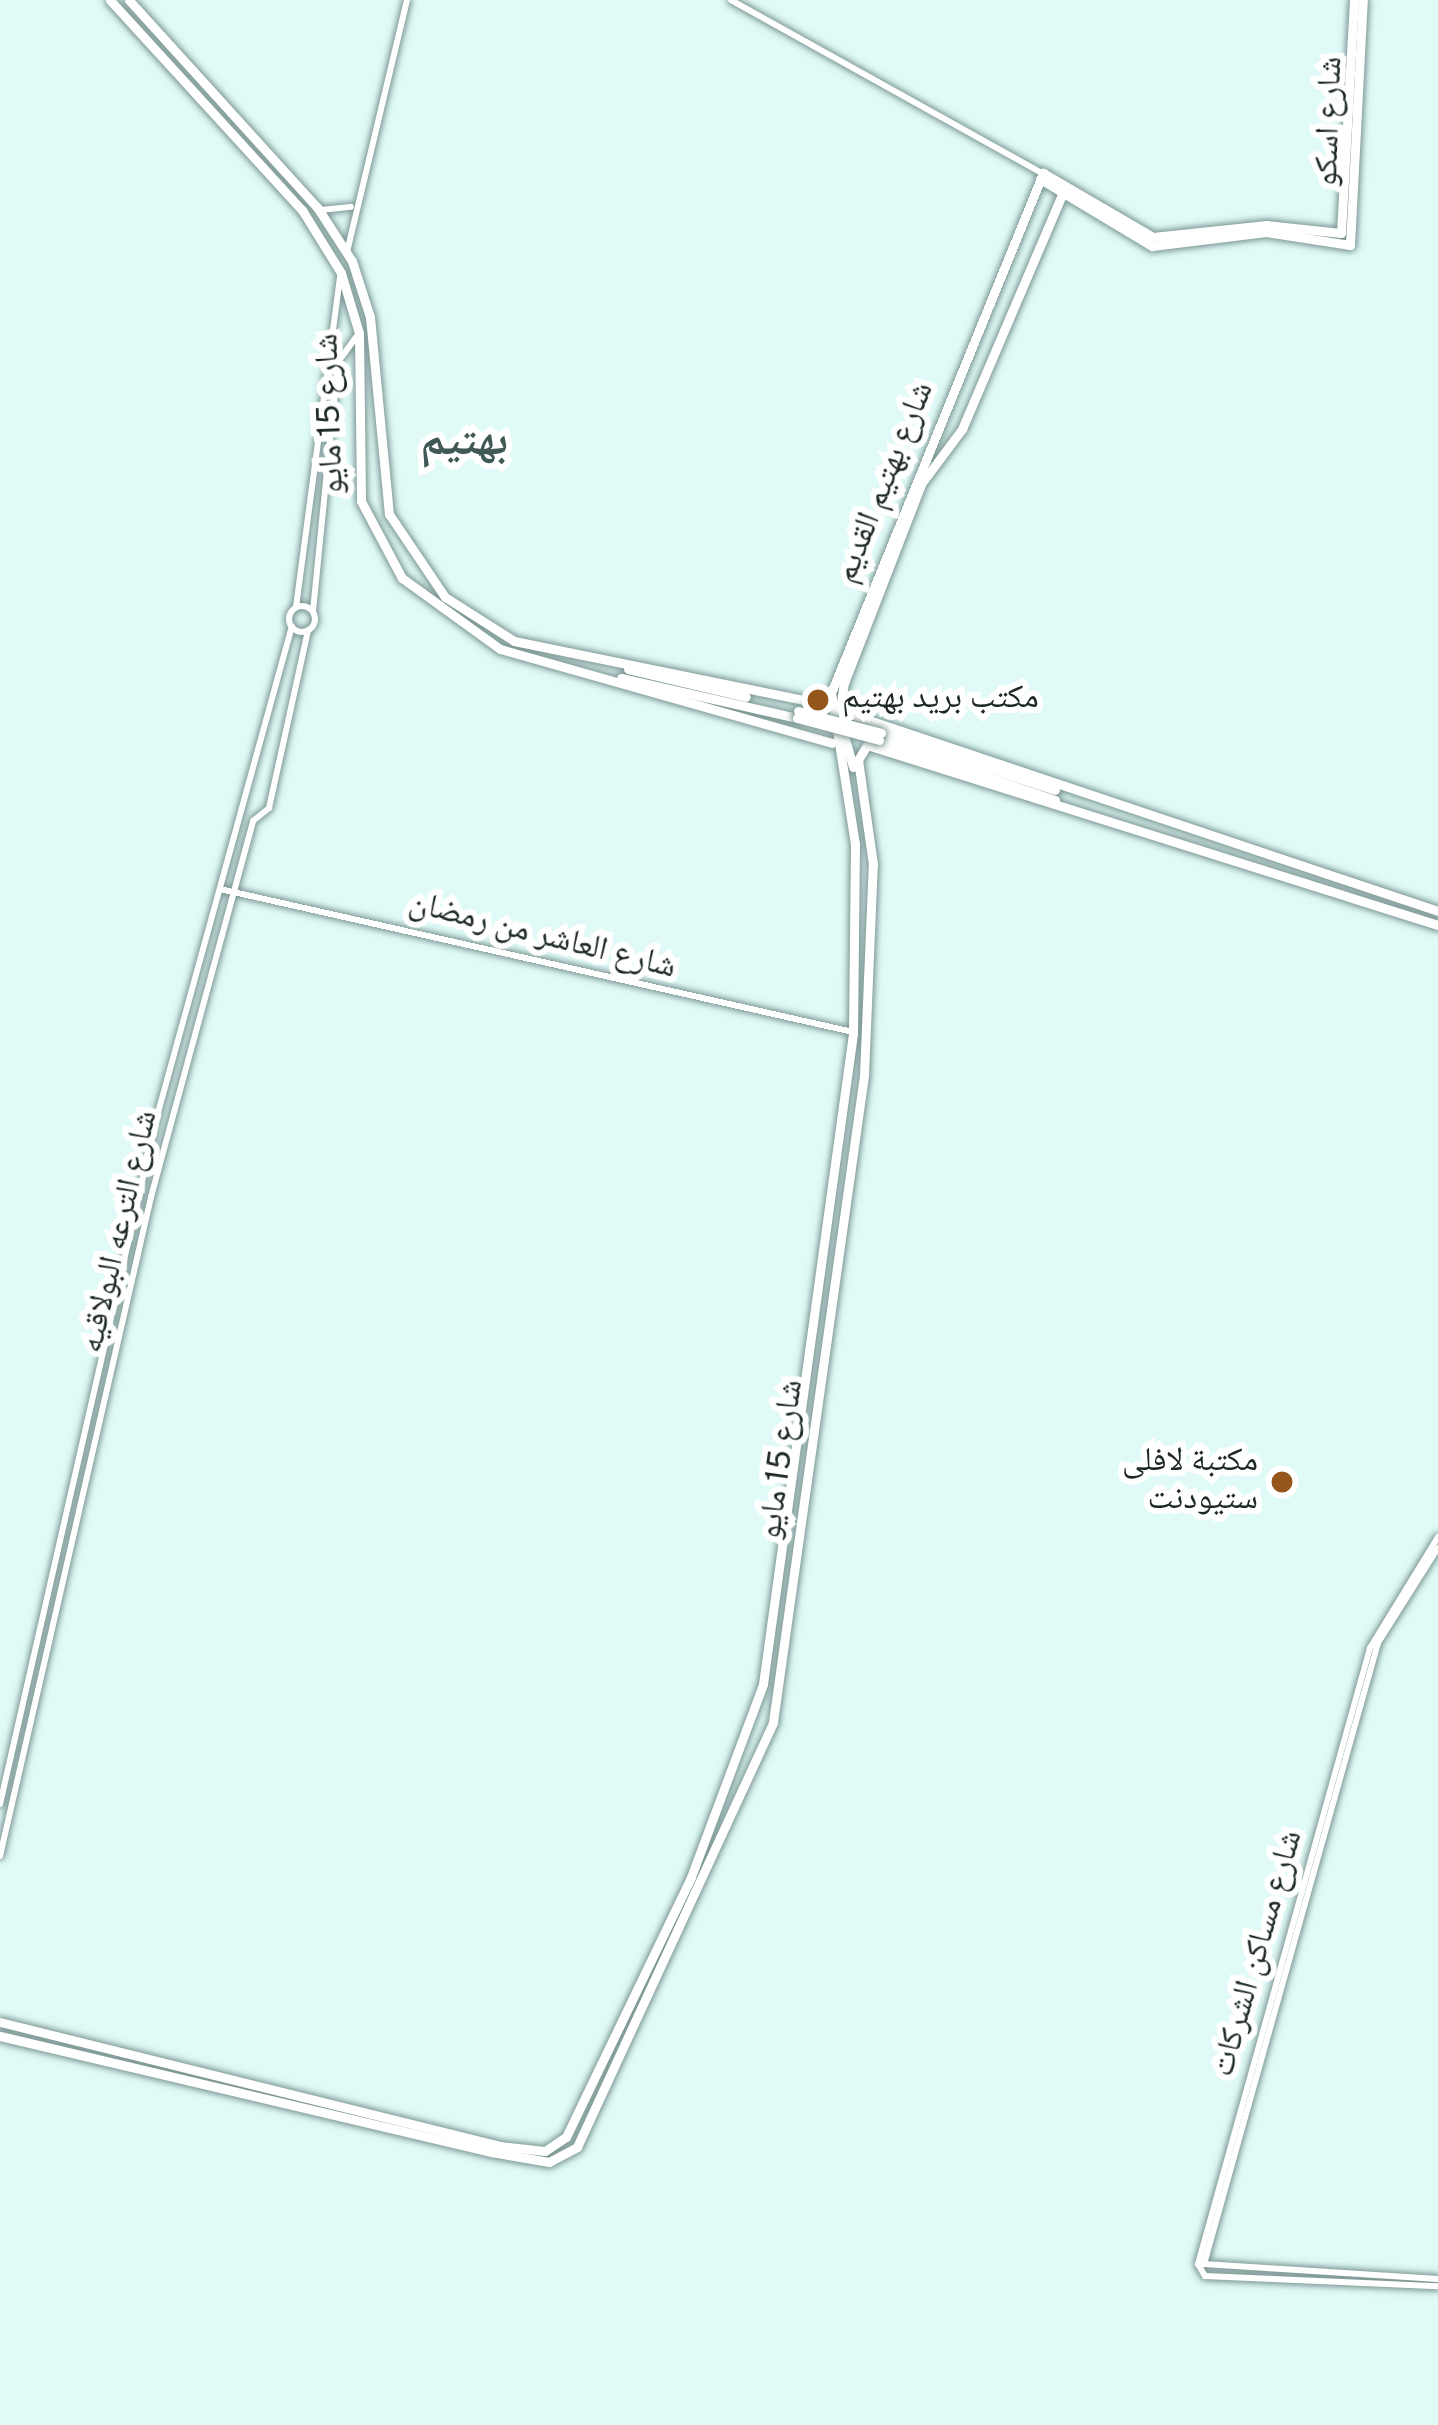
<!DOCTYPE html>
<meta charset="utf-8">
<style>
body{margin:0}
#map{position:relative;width:1438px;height:2425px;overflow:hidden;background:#dffaf7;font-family:Overpass,"Noto Naskh Arabic",sans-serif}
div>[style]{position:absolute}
.roads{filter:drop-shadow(0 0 3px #7d9794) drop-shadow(0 0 3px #7d9794)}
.minor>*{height:6px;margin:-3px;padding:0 3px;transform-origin:3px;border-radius:3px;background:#fff}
.minor>.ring{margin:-3px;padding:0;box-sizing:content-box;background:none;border:6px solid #fff;border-radius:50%}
.major>*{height:9px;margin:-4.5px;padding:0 4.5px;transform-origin:4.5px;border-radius:4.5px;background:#fff}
.bridges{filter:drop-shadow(0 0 3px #7d9794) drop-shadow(0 0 3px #7d9794)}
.major-bridge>*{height:9px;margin:-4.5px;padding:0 4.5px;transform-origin:4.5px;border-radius:4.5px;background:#fff}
.dots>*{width:33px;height:33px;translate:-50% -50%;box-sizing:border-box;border:6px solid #fff;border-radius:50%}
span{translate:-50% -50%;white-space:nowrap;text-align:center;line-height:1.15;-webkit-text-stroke:12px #fff;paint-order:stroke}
.street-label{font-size:33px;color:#1d2827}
.poi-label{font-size:33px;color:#1d2827}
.left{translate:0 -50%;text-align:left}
.right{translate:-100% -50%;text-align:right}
.district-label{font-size:45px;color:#415956;font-weight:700}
</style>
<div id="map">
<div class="roads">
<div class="minor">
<div style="left:731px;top:0;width:356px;rotate:29.1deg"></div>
<div style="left:321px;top:210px;width:30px;rotate:-6deg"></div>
<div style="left:347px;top:252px;width:259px;rotate:-76.6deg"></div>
<div class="ring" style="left:289px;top:606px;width:20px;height:20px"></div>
<div style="left:296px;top:607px;width:334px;rotate:-82.4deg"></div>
<div style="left:313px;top:611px;width:250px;rotate:-84.3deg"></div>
<div style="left:338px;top:362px;width:36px;rotate:-54deg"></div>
<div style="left:220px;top:889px;width:649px;rotate:12.73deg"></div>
<div style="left:1438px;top:1537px;width:130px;rotate:121.5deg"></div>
<div style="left:1370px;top:1648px;width:640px;rotate:105.6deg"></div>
<div style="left:1198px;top:2264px;width:14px;rotate:60deg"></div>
<div style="left:1205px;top:2276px;width:233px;rotate:2.5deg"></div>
<div style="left:1438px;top:1548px;width:112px;rotate:122.3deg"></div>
<div style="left:1378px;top:1643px;width:645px;rotate:105.65deg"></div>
<div style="left:1204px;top:2264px;width:234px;rotate:3.7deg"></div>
<div style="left:0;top:1804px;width:702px;rotate:-77.15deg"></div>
<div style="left:156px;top:1120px;width:512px;rotate:-74.61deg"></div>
<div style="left:0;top:1856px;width:676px;rotate:-77.09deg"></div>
<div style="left:151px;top:1197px;width:390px;rotate:-74.8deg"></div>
<div style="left:253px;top:821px;width:21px;rotate:-39deg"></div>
<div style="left:269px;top:808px;width:182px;rotate:-77.6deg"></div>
</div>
<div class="major">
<div style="left:110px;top:0;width:285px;rotate:47.6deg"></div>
<div style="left:302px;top:210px;width:74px;rotate:58.2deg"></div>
<div style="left:341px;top:273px;width:63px;rotate:73.3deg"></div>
<div style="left:359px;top:333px;width:168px;rotate:89.3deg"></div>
<div style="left:361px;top:501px;width:87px;rotate:62deg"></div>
<div style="left:402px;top:578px;width:121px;rotate:35.9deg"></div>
<div style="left:500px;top:649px;width:345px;rotate:15.8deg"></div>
<div style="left:129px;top:0;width:280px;rotate:47.8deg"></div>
<div style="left:317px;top:207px;width:64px;rotate:57.1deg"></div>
<div style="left:352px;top:261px;width:59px;rotate:72.2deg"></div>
<div style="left:370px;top:317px;width:198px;rotate:84.5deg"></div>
<div style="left:389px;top:514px;width:100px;rotate:56deg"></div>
<div style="left:445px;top:597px;width:82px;rotate:32.5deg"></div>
<div style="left:514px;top:641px;width:320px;rotate:11.5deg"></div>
<div style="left:1040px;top:179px;width:131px;rotate:30.9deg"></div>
<div style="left:1152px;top:246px;width:115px;rotate:-7deg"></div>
<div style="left:1266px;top:232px;width:85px;rotate:8.8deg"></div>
<div style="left:1350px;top:245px;width:245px;rotate:-87deg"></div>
<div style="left:628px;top:669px;width:121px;rotate:13.3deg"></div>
<div style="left:621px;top:678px;width:180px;rotate:12.8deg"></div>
<div style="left:839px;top:710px;width:632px;rotate:18.55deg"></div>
<div style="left:881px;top:733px;width:183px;rotate:18.1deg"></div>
<div style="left:879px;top:740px;width:186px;rotate:18.8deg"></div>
<div style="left:867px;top:745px;width:599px;rotate:17.5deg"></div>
<div style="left:853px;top:767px;width:52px;rotate:-105.6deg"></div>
<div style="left:839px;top:717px;width:34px;rotate:-82deg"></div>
<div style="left:844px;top:683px;width:213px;rotate:-68.8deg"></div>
<div style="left:921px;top:484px;width:69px;rotate:-53.3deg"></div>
<div style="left:962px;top:429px;width:262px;rotate:-66.9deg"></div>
<div style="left:0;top:2022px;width:515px;rotate:13.93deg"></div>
<div style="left:500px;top:2146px;width:45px;rotate:6.3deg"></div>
<div style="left:545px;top:2151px;width:25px;rotate:-34deg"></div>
<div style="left:566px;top:2137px;width:288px;rotate:-64.3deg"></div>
<div style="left:691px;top:1877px;width:206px;rotate:-69.5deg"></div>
<div style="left:763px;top:1684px;width:656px;rotate:-82.12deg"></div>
<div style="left:853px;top:1034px;width:190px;rotate:-89.4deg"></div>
<div style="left:855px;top:844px;width:153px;rotate:-99deg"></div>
<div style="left:831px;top:693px;width:562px;rotate:-67.82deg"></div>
<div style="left:1043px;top:173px;width:127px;rotate:30.2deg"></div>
<div style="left:1153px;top:237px;width:114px;rotate:-6.1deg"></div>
<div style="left:1266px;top:225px;width:75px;rotate:6.1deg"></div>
<div style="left:1341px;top:233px;width:233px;rotate:-86.8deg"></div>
<div style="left:0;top:2036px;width:505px;rotate:13.29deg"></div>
<div style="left:491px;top:2152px;width:59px;rotate:9.8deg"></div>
<div style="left:549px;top:2162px;width:32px;rotate:-28deg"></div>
<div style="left:577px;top:2147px;width:468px;rotate:-65.2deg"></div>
<div style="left:773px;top:1722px;width:653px;rotate:-81.99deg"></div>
<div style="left:864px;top:1075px;width:211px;rotate:-87.6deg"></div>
<div style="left:873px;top:864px;width:105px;rotate:-98.2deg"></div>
<div style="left:858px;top:760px;width:17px;rotate:-59deg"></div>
</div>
</div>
<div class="bridges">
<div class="major-bridge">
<div style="left:798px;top:711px;width:86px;rotate:14.8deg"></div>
<div style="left:797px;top:718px;width:85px;rotate:15deg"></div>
</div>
</div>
<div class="dots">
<div style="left:818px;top:700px;background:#95561c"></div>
<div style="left:1282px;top:1482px;background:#95561c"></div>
</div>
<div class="street-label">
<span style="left:1331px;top:122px;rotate:-88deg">شارع اسكو</span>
<span style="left:332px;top:414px;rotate:-92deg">شارع 15 مايو</span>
<span style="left:886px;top:483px;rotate:-68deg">شارع بهتيم القديم</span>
<span style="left:542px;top:937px;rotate:14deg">شارع العاشر من رمضان</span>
<span style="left:121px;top:1232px;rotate:-77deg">شارع الترعه البولاقيه</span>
<span style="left:783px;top:1460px;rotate:-82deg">شارع 15 مايو</span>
<span style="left:1259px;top:1954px;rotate:-74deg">شارع مساكن الشركات</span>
</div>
<div class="poi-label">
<span class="left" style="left:842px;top:700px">مكتب بريد بهتيم</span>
<span class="right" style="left:1258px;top:1482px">مكتبة لافلى<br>ستيودنت</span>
</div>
<div class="district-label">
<span style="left:464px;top:443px">بهتيم</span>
</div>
</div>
